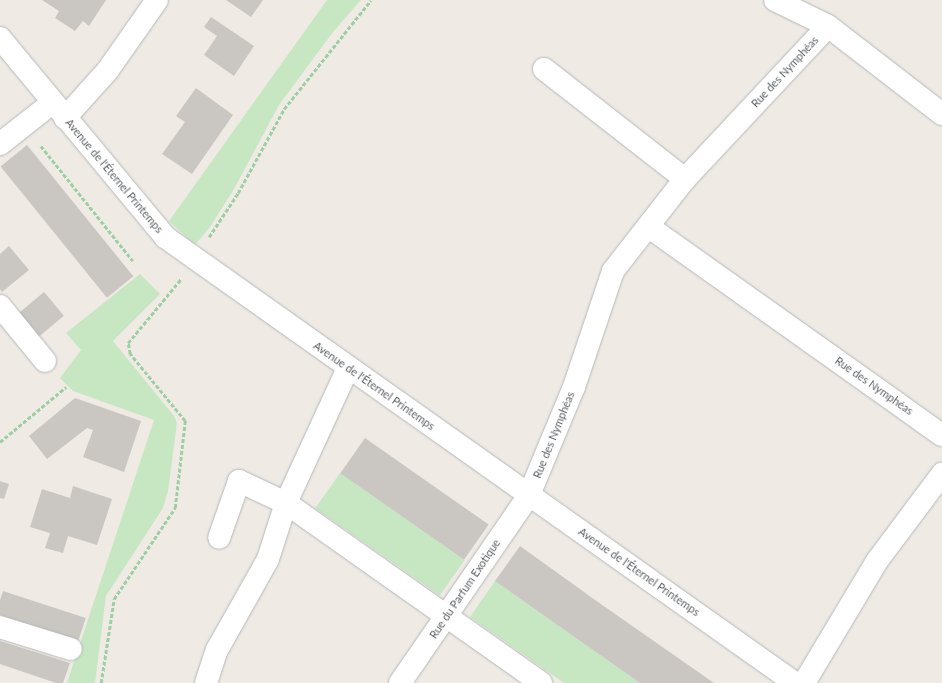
<!DOCTYPE html>
<meta charset="utf-8">
<style>
body{margin:0}
#map{position:relative;width:942px;height:683px;overflow:hidden;background:#efebe4;font-family:Lato,sans-serif}
div>[style]{position:absolute}
.green>*{inset:0;background:#c6e7c1;transform-origin:0 0}
.building>*{inset:0;background:#cac6c1;transform-origin:0 0}
.path>*{height:2.5px;margin-top:-1.25px;transform-origin:0;background:repeating-linear-gradient(90deg,#9dcfa4 0 4px,transparent 0 6px)}
.roads{filter:drop-shadow(0 0 1px #b5b8bb) drop-shadow(0 0 1px #b5b8bb)}
.minor>*{height:22px;margin:-11px;padding:0 11px;transform-origin:11px;border-radius:11px;background:#fff}
span{translate:-50% -50%;white-space:nowrap;text-align:center;line-height:1.15;-webkit-text-stroke:3px #fff;paint-order:stroke}
.street-label{font-size:11px;color:#5c6165}
</style>
<div id="map">
<div class="green">
<div style="clip-path:polygon(327px 0,361px 0,333px 32px,279px 105px,234px 189px,210px 227px,195px 245px,169px 221px)"></div>
<div style="clip-path:polygon(140px 274px,160px 294px,113px 341px,174px 416px,177px 423px,168px 491px,163px 508px,106px 596px,95px 683px,67px 683px,154px 420px,73px 391px,60px 378px,81px 350px,66px 333px)"></div>
<div style="left:340px;top:473px;width:152px;height:43px;rotate:35deg"></div>
<div style="clip-path:polygon(495px 581px,640px 683px,564px 683px,470px 617px)"></div>
</div>
<div class="building">
<div style="clip-path:polygon(42px 0,106px 0,89px 26px,83px 21px,75px 31px,55px 18px,59px 11px)"></div>
<div style="clip-path:polygon(226px 0,263px 0,251px 17px)"></div>
<div style="clip-path:polygon(211px 17px,254px 46px,234px 76px,204px 55px,217px 36px,204px 27px)"></div>
<div style="clip-path:polygon(196px 88px,233px 115px,192px 174px,162px 154px,185px 122px,176px 116px)"></div>
<div style="left:27px;top:145px;width:169px;height:34px;rotate:51deg"></div>
<div style="clip-path:polygon(9px 246px,29px 270px,2px 292px,0 289px,0 254px)"></div>
<div style="left:44px;top:292px;width:31px;height:34px;rotate:50deg"></div>
<div style="clip-path:polygon(75px 398px,141px 421px,124px 472px,83px 457px,93px 430px,87px 428px,47px 459px,29px 436px)"></div>
<div style="left:365px;top:438px;width:151px;height:43px;rotate:35deg"></div>
<div style="clip-path:polygon(0 481px,9px 484px,4px 499px,0 498px)"></div>
<div style="clip-path:polygon(73px 486px,112px 499px,97px 545px,68px 536px,63px 553px,45px 548px,50px 533px,30px 527px,42px 489px,70px 498px)"></div>
<div style="clip-path:polygon(520px 546px,598px 602px,714px 683px,640px 683px,495px 581px)"></div>
<div style="left:3px;top:591px;width:87px;height:24px;rotate:18deg"></div>
<div style="clip-path:polygon(0 641px,70px 663px,63px 683px,56px 683px,0 664px)"></div>
</div>
<div class="path">
<div style="left:41px;top:146px;width:147px;rotate:51.3deg"></div>
<div style="left:209px;top:237px;width:53px;rotate:-56.6deg"></div>
<div style="left:238px;top:193px;width:96px;rotate:-61.3deg"></div>
<div style="left:284px;top:109px;width:139px;rotate:-51.4deg"></div>
<div style="left:0;top:442px;width:86px;rotate:-39.8deg"></div>
<div style="left:101px;top:683px;width:85px;rotate:-81.2deg"></div>
<div style="left:114px;top:599px;width:110px;rotate:-56.2deg"></div>
<div style="left:175px;top:508px;width:88px;rotate:-83.4deg"></div>
<div style="left:185px;top:421px;width:87px;rotate:-129.4deg"></div>
<div style="left:130px;top:354px;width:11px;rotate:-100deg"></div>
<div style="left:128px;top:343px;width:83px;rotate:-50.4deg"></div>
</div>
<div class="roads">
<div class="minor">
<div style="left:775px;top:0;width:59px;rotate:26.1deg"></div>
<div style="left:828px;top:26px;width:144px;rotate:37.7deg"></div>
<div style="left:0;top:38px;width:259px;rotate:50.3deg"></div>
<div style="left:165px;top:237px;width:772px;rotate:35.3deg"></div>
<div style="left:544px;top:69px;width:179px;rotate:38deg"></div>
<div style="left:65px;top:118px;width:64px;rotate:-48.1deg"></div>
<div style="left:108px;top:70px;width:85px;rotate:-55deg"></div>
<div style="left:0;top:144px;width:66px;rotate:-38.3deg"></div>
<div style="left:649px;top:227px;width:359px;rotate:35.4deg"></div>
<div style="left:0;top:306px;width:71px;rotate:50.7deg"></div>
<div style="left:348px;top:368px;width:149px;rotate:114.7deg"></div>
<div style="left:286px;top:503px;width:312px;rotate:35.2deg"></div>
<div style="left:0;top:627px;width:74px;rotate:17.2deg"></div>
<div style="left:206px;top:683px;width:35px;rotate:-72deg"></div>
<div style="left:217px;top:650px;width:104px;rotate:-60.7deg"></div>
<div style="left:268px;top:559px;width:59px;rotate:-72.2deg"></div>
<div style="left:286px;top:503px;width:52px;rotate:-154.9deg"></div>
<div style="left:239px;top:481px;width:60px;rotate:109.3deg"></div>
<div style="left:400px;top:683px;width:228px;rotate:-55.5deg"></div>
<div style="left:529px;top:495px;width:117px;rotate:-67.4deg"></div>
<div style="left:574px;top:387px;width:122px;rotate:-71.4deg"></div>
<div style="left:613px;top:271px;width:117px;rotate:-52deg"></div>
<div style="left:685px;top:179px;width:209px;rotate:-46.9deg"></div>
<div style="left:804px;top:683px;width:142px;rotate:-59.1deg"></div>
<div style="left:877px;top:561px;width:109px;rotate:-53.2deg"></div>
</div>
</div>
<div class="street-label">
<span style="left:785px;top:72px;rotate:-47deg">Rue des Nymphéas</span>
<span style="left:114px;top:176px;rotate:50deg">Avenue de l'Éternel Printemps</span>
<span style="left:374px;top:386px;rotate:35deg">Avenue de l'Éternel Printemps</span>
<span style="left:874px;top:386px;rotate:35deg">Rue des Nymphéas</span>
<span style="left:554px;top:435px;rotate:-68deg">Rue des Nymphéas</span>
<span style="left:639px;top:572px;rotate:35deg">Avenue de l'Éternel Printemps</span>
<span style="left:465px;top:589px;rotate:-56deg">Rue du Parfum Exotique</span>
</div>
</div>
